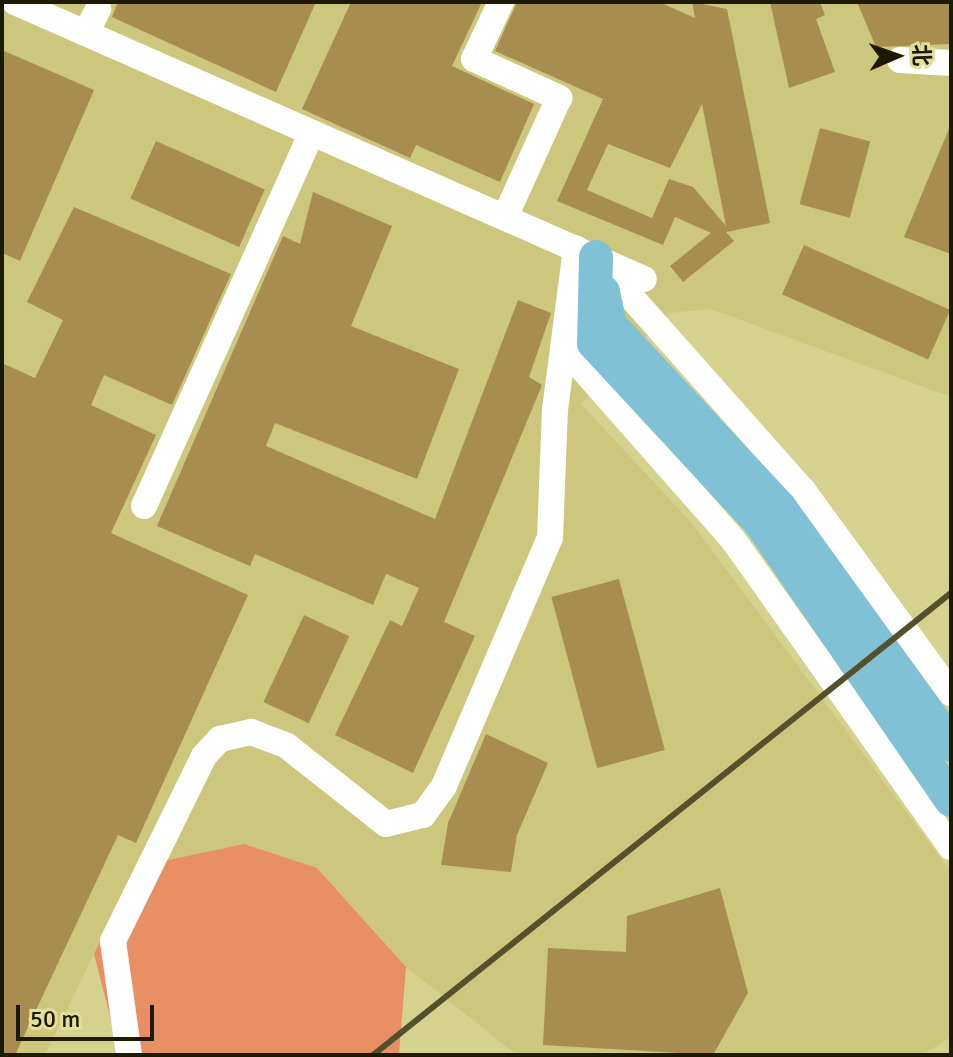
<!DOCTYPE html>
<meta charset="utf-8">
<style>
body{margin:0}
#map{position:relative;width:953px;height:1057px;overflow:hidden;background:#d5d28f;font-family:Signika,"Noto Sans SC",sans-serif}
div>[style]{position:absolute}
.built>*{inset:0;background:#ccc77d}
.green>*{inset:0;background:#e98f64}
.building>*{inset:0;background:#a88d51;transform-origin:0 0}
.minor>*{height:26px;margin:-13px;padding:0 13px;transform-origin:13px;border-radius:13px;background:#fff}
.major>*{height:34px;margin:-17px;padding:0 17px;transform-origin:17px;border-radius:17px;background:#81c1d6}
.rail>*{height:6px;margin:-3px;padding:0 3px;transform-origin:3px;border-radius:3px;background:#53502c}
span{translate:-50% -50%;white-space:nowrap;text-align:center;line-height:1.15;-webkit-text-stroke:6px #e2df9c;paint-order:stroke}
.frame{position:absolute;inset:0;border:4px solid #1c1a02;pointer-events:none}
.north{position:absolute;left:857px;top:16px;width:80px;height:80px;-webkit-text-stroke:6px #e2df9c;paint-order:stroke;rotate:88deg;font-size:22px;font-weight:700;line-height:32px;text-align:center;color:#1c1a02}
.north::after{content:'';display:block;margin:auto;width:28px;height:36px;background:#1c1a02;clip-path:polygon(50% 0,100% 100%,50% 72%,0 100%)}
.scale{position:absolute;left:16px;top:1005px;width:138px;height:36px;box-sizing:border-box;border:4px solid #1c1a02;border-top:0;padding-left:10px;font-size:24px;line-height:28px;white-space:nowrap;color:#1c1a02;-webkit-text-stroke:6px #e2df9c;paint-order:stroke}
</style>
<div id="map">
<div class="built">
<div style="clip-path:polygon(2px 2px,951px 2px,951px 397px,711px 309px,669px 313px,581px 404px,691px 522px,951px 872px,951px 1037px,922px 1055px,517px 1055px,406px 967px,317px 868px,136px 867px,45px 1055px,2px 1055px)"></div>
</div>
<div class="green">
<div style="clip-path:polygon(244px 844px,317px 868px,406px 967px,399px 1055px,120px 1055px,94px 954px,136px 867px)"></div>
</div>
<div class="building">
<div style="clip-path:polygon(118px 2px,316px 2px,276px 92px,112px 17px)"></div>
<div style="clip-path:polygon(351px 2px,482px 2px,452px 66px,534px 104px,500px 182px,416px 145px,410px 158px,302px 109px)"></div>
<div style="clip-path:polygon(evenodd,517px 2px,659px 2px,695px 18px,692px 2px,727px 9px,770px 223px,726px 232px,734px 241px,683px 282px,670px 266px,711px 233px,675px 217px,663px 245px,557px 201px,603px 99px,495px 51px,517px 2px,702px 104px,726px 226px,693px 187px,669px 179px,652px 218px,587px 190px,608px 144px,670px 168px,702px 104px)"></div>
<div style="clip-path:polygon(770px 2px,820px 2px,825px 15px,816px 19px,835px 72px,789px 88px)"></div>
<div style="clip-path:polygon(857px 2px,951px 2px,951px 44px,876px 47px)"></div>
<div style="clip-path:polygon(2px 50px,94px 90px,20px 261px,2px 253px)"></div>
<div style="clip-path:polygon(951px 124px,951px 254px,904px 237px)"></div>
<div style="left:820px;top:128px;width:52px;height:79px;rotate:15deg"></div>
<div style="left:156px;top:141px;width:119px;height:63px;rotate:24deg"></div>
<div style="clip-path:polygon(313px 192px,392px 226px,351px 326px,459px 369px,417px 479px,275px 423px,266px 446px,435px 519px,518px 300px,551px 313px,529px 377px,542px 385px,444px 622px,475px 636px,413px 773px,335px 735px,390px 620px,402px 626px,419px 588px,386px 574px,373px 605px,255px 554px,250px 566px,157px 526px,283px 236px,300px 244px)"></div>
<div style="clip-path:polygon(74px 207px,231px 274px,172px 405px,104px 375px,91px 405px,156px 435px,111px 533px,248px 595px,136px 843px,118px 835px,15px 1055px,2px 1055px,2px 363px,35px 378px,63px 320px,27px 302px)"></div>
<div style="left:804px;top:245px;width:160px;height:54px;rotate:24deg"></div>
<div style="left:619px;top:579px;width:177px;height:70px;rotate:75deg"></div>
<div style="left:304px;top:615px;width:50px;height:96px;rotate:25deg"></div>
<div style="clip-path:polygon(486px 734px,548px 763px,517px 835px,511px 872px,441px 865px,448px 823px)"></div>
<div style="clip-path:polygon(720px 888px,748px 993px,713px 1055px,543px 1045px,548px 948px,626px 952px,627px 916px)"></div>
</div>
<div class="minor">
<div style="left:15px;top:2px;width:687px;rotate:23.77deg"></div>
<div style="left:501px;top:2px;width:63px;rotate:115.3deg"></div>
<div style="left:474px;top:59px;width:94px;rotate:24.6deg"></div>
<div style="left:559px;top:98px;width:131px;rotate:114.4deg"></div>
<div style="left:86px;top:33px;width:27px;rotate:-63deg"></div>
<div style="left:900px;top:60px;width:51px;rotate:3.4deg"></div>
<div style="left:601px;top:263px;width:302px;rotate:48.4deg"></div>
<div style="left:802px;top:489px;width:253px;rotate:53.9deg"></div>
<div style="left:577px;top:335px;width:23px;rotate:103deg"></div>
<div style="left:572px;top:357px;width:245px;rotate:48.6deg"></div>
<div style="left:734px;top:541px;width:375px;rotate:54.7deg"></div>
<div style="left:144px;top:506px;width:409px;rotate:-65.8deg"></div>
<div style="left:129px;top:1055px;width:115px;rotate:-98deg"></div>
<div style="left:113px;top:941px;width:206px;rotate:-63.8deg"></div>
<div style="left:204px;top:756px;width:23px;rotate:-47deg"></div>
<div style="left:220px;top:739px;width:32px;rotate:-13deg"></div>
<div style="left:251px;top:732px;width:39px;rotate:21deg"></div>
<div style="left:287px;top:746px;width:126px;rotate:38.2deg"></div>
<div style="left:386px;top:824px;width:38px;rotate:-14deg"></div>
<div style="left:423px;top:815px;width:36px;rotate:-54deg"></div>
<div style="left:444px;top:786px;width:270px;rotate:-66.9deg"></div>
<div style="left:550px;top:538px;width:128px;rotate:-87.8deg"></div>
<div style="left:555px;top:410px;width:163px;rotate:-82.6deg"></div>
</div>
<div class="major">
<div style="left:596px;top:257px;width:86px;rotate:91.3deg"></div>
<div style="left:594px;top:343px;width:244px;rotate:47.2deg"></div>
<div style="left:760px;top:522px;width:337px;rotate:55.5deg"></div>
<div style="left:603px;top:292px;width:34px;rotate:78deg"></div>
<div style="left:610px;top:325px;width:250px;rotate:47.1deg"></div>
<div style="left:780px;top:508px;width:292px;rotate:54.2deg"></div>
</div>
<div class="rail">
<div style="left:373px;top:1055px;width:740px;rotate:-38.64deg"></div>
</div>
<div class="frame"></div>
<div class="north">北</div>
<div class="scale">50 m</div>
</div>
